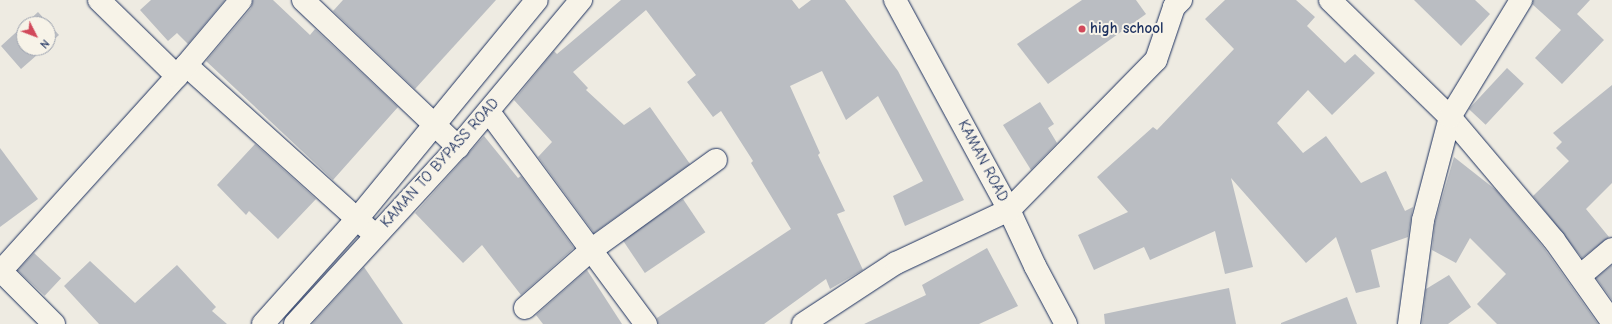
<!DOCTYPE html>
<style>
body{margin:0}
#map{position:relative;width:1612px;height:324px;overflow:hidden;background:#eeebe2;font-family:"Comic Neue",sans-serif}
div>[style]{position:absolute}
.building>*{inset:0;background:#babdc2;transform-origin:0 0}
.roads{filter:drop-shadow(0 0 1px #1b2f5e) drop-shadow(0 0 1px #1b2f5e)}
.minor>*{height:22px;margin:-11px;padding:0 11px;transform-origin:11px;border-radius:11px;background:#f7f3e8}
.dots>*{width:11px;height:11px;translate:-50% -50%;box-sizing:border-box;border:2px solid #f7f3e8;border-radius:50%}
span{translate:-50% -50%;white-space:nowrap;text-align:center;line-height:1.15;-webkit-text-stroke:4px #f7f3e8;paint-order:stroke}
.poi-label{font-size:15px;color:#1b2f5e;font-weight:700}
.left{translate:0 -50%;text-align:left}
.street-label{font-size:15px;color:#1b2f5e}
.north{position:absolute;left:16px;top:16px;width:40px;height:40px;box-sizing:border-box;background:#f7f3e8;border:1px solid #9fa5b1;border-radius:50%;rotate:132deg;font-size:11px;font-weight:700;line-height:16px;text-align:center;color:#1b2f5e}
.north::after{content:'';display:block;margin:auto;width:14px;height:18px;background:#d1495b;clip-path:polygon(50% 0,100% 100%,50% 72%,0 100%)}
</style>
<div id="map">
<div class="building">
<div style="clip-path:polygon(151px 0,225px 0,188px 44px,177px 33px,168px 41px,140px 10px)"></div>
<div style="clip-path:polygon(253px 0,273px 0,310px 35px,315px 29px,398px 107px,333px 180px,206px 61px,251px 8px)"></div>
<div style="clip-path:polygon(343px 0,496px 0,415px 89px,333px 11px)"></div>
<div style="clip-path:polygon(621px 0,792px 0,799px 9px,811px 0,845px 0,898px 71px,964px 200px,905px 226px,893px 196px,923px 181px,878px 96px,846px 120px,822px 71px,790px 86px,820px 153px,818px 155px,845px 211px,837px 214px,863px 270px,830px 289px,826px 279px,764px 324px,658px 324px,657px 318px,791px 229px,751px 163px,753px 161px,721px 111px,713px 117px,687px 82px,696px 75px,646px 10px,573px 72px,588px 88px,586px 90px,624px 125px,650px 107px,690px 164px,594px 233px,538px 157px,552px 142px,514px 100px,554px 51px,557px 54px)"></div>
<div style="clip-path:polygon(1082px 0,1136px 0,1146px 14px,1048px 84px,1017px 44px)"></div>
<div style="clip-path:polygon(1225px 0,1296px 0,1315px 17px,1307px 26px,1345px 63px,1355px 54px,1375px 73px,1332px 115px,1308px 90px,1277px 123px,1303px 153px,1326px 136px,1361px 183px,1386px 171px,1405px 211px,1413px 207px,1408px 237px,1371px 250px,1380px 287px,1356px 293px,1336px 237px,1306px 263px,1231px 178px,1253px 267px,1225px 274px,1215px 231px,1150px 260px,1144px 247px,1094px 270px,1078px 235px,1128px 212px,1097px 177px,1153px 127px,1157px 130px,1234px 49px,1205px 19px)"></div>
<div style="clip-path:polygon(1414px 0,1475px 0,1490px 14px,1461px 46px)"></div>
<div style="clip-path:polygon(1533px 0,1590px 0,1577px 14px,1604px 40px,1562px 84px,1535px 58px,1561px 30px,1532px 4px)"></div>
<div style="clip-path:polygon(38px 12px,59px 35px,48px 45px,48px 24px,25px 24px)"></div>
<div style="clip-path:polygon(24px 25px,24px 48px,45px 48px,21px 69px,1px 46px)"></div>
<div style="left:1507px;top:68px;width:23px;height:56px;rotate:43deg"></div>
<div style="clip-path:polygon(1612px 85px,1612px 183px,1586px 209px,1609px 237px,1582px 258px,1533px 196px,1569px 161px,1556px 148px,1562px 142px,1553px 133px)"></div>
<div style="clip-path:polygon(1040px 102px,1054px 124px,1048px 128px,1057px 143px,1031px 170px,1003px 125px)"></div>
<div style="clip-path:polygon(484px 136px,518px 178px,521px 176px,574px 248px,521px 295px,482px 245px,463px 263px,415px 213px)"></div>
<div style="clip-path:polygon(255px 144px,316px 199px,278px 239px,249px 211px,246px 215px,217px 185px)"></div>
<div style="clip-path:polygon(0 148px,38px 199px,0 227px)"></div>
<div style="clip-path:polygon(1454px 157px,1496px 190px,1544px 248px,1598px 324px,1497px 324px,1477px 304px,1506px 274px,1470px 238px,1456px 263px,1432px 250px,1435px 222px)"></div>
<div style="left:683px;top:199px;width:40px;height:73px;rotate:56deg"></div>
<div style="clip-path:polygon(987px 248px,1018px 306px,979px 324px,864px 324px,926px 295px,922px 285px)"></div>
<div style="left:34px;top:253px;width:37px;height:24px;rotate:43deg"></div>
<div style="clip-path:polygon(90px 261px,135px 303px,177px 265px,216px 307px,212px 311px,227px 324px,99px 324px,64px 286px)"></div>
<div style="clip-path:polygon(1612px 265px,1612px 300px,1596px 278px)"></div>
<div style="clip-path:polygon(364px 267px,403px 324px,312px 324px)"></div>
<div style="clip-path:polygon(587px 270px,622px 324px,543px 324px,536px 315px)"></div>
<div style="clip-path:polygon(1449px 275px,1471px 307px,1448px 324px,1422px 324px,1426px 289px)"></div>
<div style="clip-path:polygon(1229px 288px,1236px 324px,1105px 324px,1104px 314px)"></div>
<div style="clip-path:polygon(1347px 297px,1357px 324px,1281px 324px,1281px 323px)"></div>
</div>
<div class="roads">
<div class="minor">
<div style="left:99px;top:0;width:109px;rotate:44.3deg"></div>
<div style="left:303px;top:0;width:214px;rotate:43.5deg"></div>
<div style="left:895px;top:0;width:239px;rotate:61.5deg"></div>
<div style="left:1009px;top:210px;width:62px;rotate:65.1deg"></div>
<div style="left:1035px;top:266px;width:66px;rotate:61.9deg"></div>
<div style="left:1330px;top:0;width:168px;rotate:44.3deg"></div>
<div style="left:1450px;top:117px;width:161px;rotate:49.8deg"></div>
<div style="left:1554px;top:240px;width:100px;rotate:54.7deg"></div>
<div style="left:186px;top:65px;width:245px;rotate:42deg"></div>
<div style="left:489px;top:112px;width:264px;rotate:53.5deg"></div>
<div style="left:1580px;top:276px;width:42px;rotate:-40.2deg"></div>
<div style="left:525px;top:308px;width:88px;rotate:-41.3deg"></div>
<div style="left:591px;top:250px;width:154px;rotate:-35.8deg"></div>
<div style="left:54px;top:324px;width:75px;rotate:-135deg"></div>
<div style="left:1px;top:271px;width:263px;rotate:-47.9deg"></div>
<div style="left:177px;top:76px;width:99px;rotate:-49.9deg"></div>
<div style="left:263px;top:324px;width:141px;rotate:-48.2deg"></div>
<div style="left:357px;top:219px;width:283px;rotate:-50.6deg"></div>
<div style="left:295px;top:324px;width:241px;rotate:-47.4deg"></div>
<div style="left:458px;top:147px;width:192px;rotate:-50.1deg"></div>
<div style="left:803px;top:324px;width:111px;rotate:-33.3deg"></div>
<div style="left:896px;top:263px;width:125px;rotate:-25.1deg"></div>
<div style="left:1009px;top:210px;width:210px;rotate:-45.6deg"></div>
<div style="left:1156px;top:60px;width:56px;rotate:-71.2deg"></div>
<div style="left:1174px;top:7px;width:10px;rotate:-45deg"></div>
<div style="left:1409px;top:324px;width:105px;rotate:-82.3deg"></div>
<div style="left:1423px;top:220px;width:106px;rotate:-75.3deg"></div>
<div style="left:1450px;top:117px;width:137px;rotate:-58.7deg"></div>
</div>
</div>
<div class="dots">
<div style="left:1082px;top:29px;background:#d1495b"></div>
</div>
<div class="poi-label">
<span class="left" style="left:1090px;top:29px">high school</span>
</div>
<div class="street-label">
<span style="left:983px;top:161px;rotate:62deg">KAMAN ROAD</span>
<span style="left:440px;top:163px;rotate:-48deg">KAMAN TO BYPASS ROAD</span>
</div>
<div class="north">N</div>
</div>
